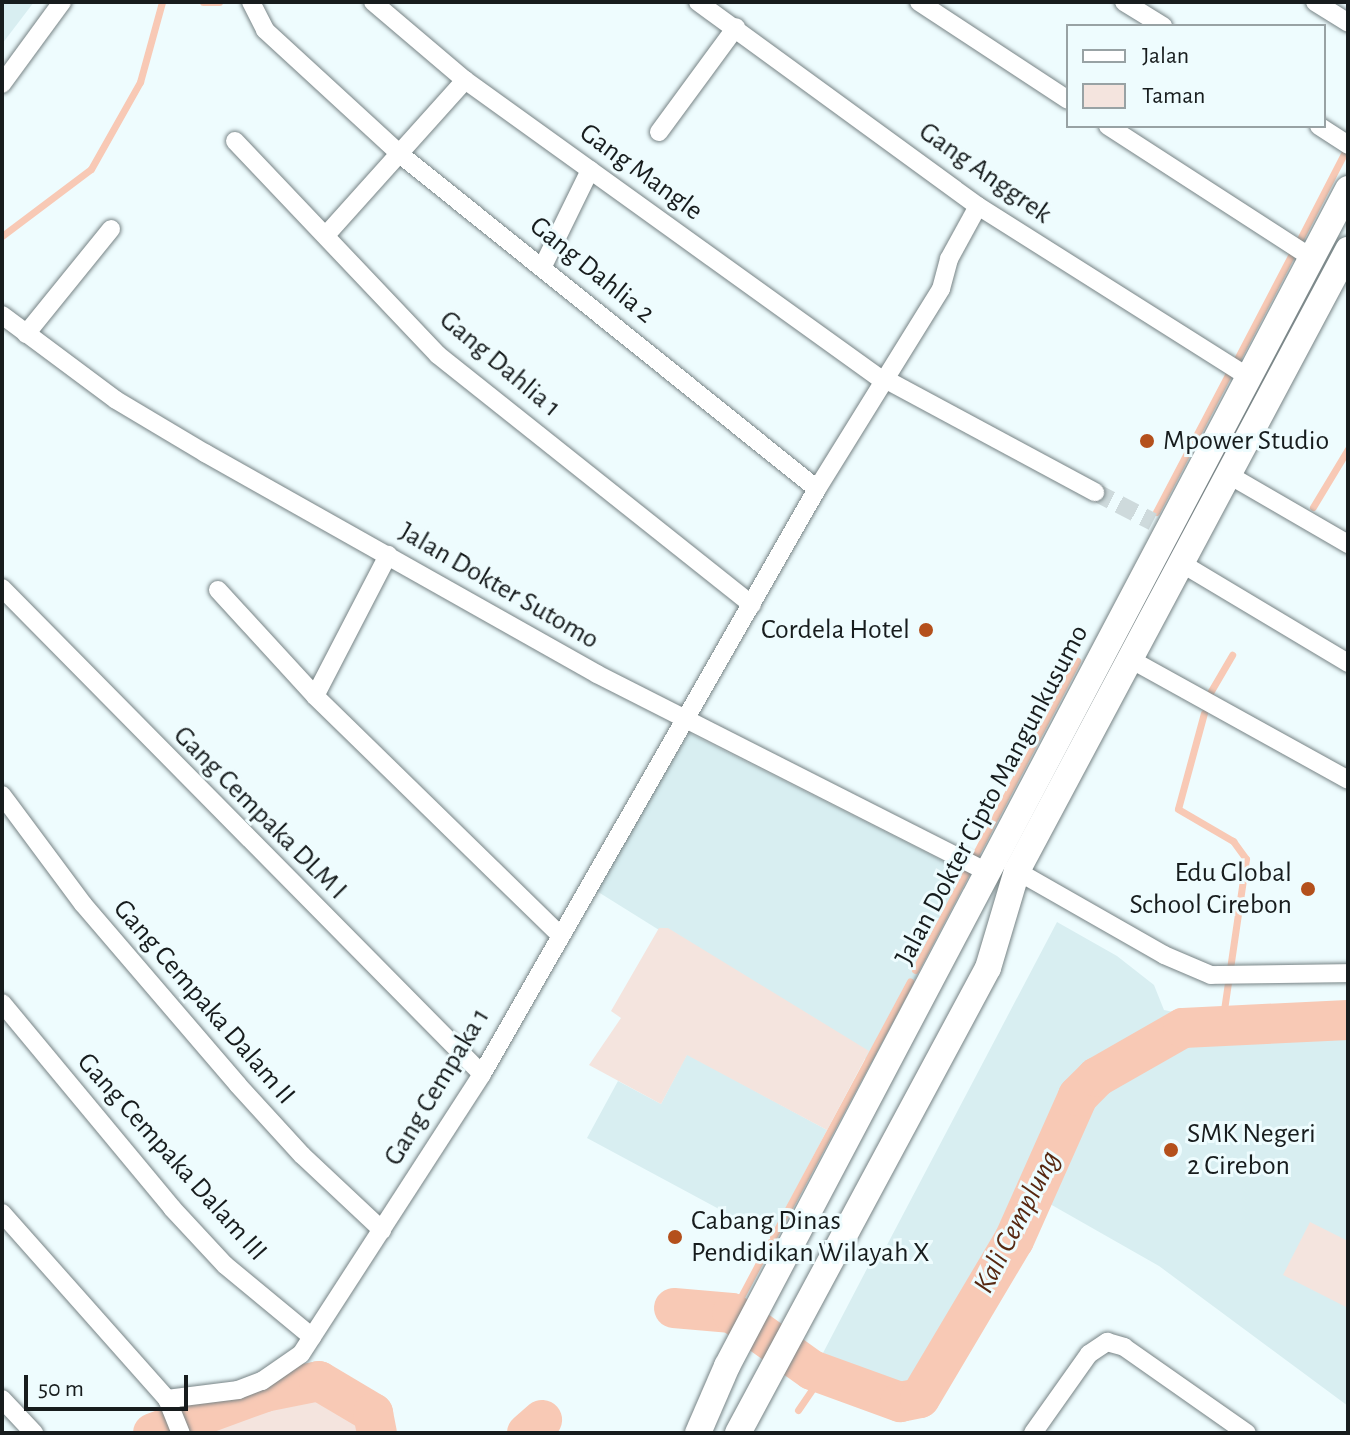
<!DOCTYPE html>
<style>
body{margin:0}
#map{position:relative;width:1350px;height:1435px;overflow:hidden;background:#eefcfe;font-family:"Alegreya Sans",sans-serif}
div>[style]{position:absolute}
.built>*{inset:0;background:#d8eef1}
.green>*{inset:0;background:#f4e4de}
.stream>*{height:7px;margin:-3.5px;padding:0 3.5px;transform-origin:3.5px;border-radius:3.5px;background:#f8c9b5}
.river>*{height:40px;margin:-20px;padding:0 20px;transform-origin:20px;border-radius:20px;background:#f8c9b5}
.street-tunnel>*{height:18px;margin-top:-9px;transform-origin:0;background:repeating-linear-gradient(90deg,#cedadc 0 18px,transparent 0 27px)}
.roads{filter:drop-shadow(0 0 2px #778385) drop-shadow(0 0 2px #778385)}
.street>*{height:18px;margin:-9px;padding:0 9px;transform-origin:9px;border-radius:9px;background:#fff}
.secondary>*{height:26px;margin:-13px;padding:0 13px;transform-origin:13px;border-radius:13px;background:#fff}
.dots>*{width:22px;height:22px;translate:-50% -50%;box-sizing:border-box;border:4px solid #eefcfe;border-radius:50%}
span{translate:-50% -50%;white-space:nowrap;text-align:center;line-height:1.15;-webkit-text-stroke:6px #eefcfe;paint-order:stroke}
.street-label{font-size:28px;color:#171c1d}
.poi-label{font-size:28px;color:#171c1d}
.left{translate:0 -50%;text-align:left}
.right{translate:-100% -50%;text-align:right}
.water-label{font-size:30px;color:#572811;font-style:italic}
.frame{position:absolute;inset:0;border:4px solid #171c1d;pointer-events:none}
.legend{position:absolute;left:1066px;top:24px;width:260px;height:104px;box-sizing:border-box;background:#eefcfe;border:2px solid #98a2a4;margin:0;padding:10px 14px;list-style:none;font-size:24px;color:#171c1d}
.legend li{display:flex;align-items:center;gap:16px;height:40px}
.legend b{width:40px;border:2px solid #98a2a4}
.scale{position:absolute;left:24px;top:1375px;width:164px;height:36px;box-sizing:border-box;border:4px solid #171c1d;border-top:0;padding-left:10px;font-size:24px;line-height:28px;white-space:nowrap;color:#171c1d;-webkit-text-stroke:6px #eefcfe;paint-order:stroke}
</style>
<div id="map">
<div class="built">
<div style="clip-path:polygon(2px 2px,34px 2px,2px 44px)"></div>
<div style="clip-path:polygon(689px 733px,969px 874px,872px 1063px,595px 890px)"></div>
<div style="clip-path:polygon(1057px 922px,1117px 956px,1154px 985px,1164px 1010px,1206px 1019px,1218px 1027px,1302px 1030px,1348px 1025px,1348px 1406px,1159px 1266px,1050px 1204px,1035px 1181px,980px 1289px,910px 1395px,823px 1353px,871px 1261px,877px 1264px)"></div>
<div style="clip-path:polygon(687px 1054px,827px 1130px,771px 1237px,587px 1138px,618px 1081px,661px 1104px)"></div>
</div>
<div class="green">
<div style="clip-path:polygon(659px 928px,668px 928px,869px 1051px,827px 1130px,687px 1055px,661px 1104px,589px 1065px,621px 1018px,611px 1011px)"></div>
<div style="clip-path:polygon(1310px 1222px,1348px 1241px,1348px 1308px,1283px 1275px)"></div>
<div style="clip-path:polygon(321px 1395px,354px 1409px,364px 1433px,198px 1433px,198px 1426px)"></div>
</div>
<div class="stream">
<div style="left:203px;top:2px;width:16px"></div>
<div style="left:2px;top:236px;width:111px;rotate:-37deg"></div>
<div style="left:91px;top:169px;width:100px;rotate:-60.6deg"></div>
<div style="left:140px;top:82px;width:83px;rotate:-74.6deg"></div>
<div style="left:1300px;top:239px;width:98px;rotate:-62.7deg"></div>
<div style="left:1237px;top:359px;width:121px;rotate:-62.4deg"></div>
<div style="left:1313px;top:507px;width:68px;rotate:-58.9deg"></div>
<div style="left:1156px;top:512px;width:159px;rotate:-62.3deg"></div>
<div style="left:1211px;top:691px;width:42px;rotate:-59.7deg"></div>
<div style="left:1204px;top:713px;width:99px;rotate:105.2deg"></div>
<div style="left:1178px;top:809px;width:64px;rotate:30.2deg"></div>
<div style="left:1233px;top:841px;width:22px;rotate:54deg"></div>
<div style="left:1246px;top:859px;width:167px;rotate:98.3deg"></div>
<div style="left:973px;top:859px;width:224px;rotate:-62.3deg"></div>
<div style="left:915px;top:970px;width:114px;rotate:-62.3deg"></div>
<div style="left:773px;top:1237px;width:290px;rotate:-61.8deg"></div>
<div style="left:725px;top:1327px;width:96px;rotate:-62.1deg"></div>
<div style="left:798px;top:1410px;width:42px;rotate:-55.6deg"></div>
</div>
<div class="river">
<div style="left:674px;top:1308px;width:58px;rotate:4.9deg"></div>
<div style="left:732px;top:1313px;width:98px;rotate:35.5deg"></div>
<div style="left:812px;top:1370px;width:94px;rotate:20deg"></div>
<div style="left:900px;top:1402px;width:20px;rotate:-11deg"></div>
<div style="left:920px;top:1398px;width:184px;rotate:-59.3deg"></div>
<div style="left:1014px;top:1240px;width:158px;rotate:-66deg"></div>
<div style="left:1078px;top:1096px;width:27px;rotate:-45deg"></div>
<div style="left:1097px;top:1077px;width:99px;rotate:-29.7deg"></div>
<div style="left:1183px;top:1028px;width:165px;rotate:-2.8deg"></div>
<div style="left:153px;top:1433px;width:119px;rotate:-20.1deg"></div>
<div style="left:265px;top:1392px;width:55px;rotate:-11.5deg"></div>
<div style="left:319px;top:1381px;width:63px;rotate:30.7deg"></div>
<div style="left:373px;top:1413px;width:20px;rotate:79deg"></div>
<div style="left:527px;top:1433px;width:20px;rotate:-41deg"></div>
</div>
<div class="street-tunnel">
<div style="left:1095px;top:492px;width:65px;rotate:27.3deg"></div>
</div>
<div class="roads">
<div class="street">
<div style="left:251px;top:2px;width:31px;rotate:63deg"></div>
<div style="left:265px;top:30px;width:185px;rotate:42.6deg"></div>
<div style="left:401px;top:155px;width:533px;rotate:38.76deg"></div>
<div style="left:817px;top:489px;width:235px;rotate:-58.2deg"></div>
<div style="left:941px;top:289px;width:31px;rotate:-75deg"></div>
<div style="left:949px;top:259px;width:60px;rotate:-61.3deg"></div>
<div style="left:373px;top:2px;width:121px;rotate:40.3deg"></div>
<div style="left:465px;top:80px;width:514px;rotate:35.73deg"></div>
<div style="left:698px;top:2px;width:346px;rotate:36.1deg"></div>
<div style="left:978px;top:206px;width:320px;rotate:32.3deg"></div>
<div style="left:919px;top:2px;width:178px;rotate:33.3deg"></div>
<div style="left:1124px;top:2px;width:46px;rotate:31.6deg"></div>
<div style="left:1315px;top:2px;width:39px;rotate:32deg"></div>
<div style="left:2px;top:84px;width:102px;rotate:-53.8deg"></div>
<div style="left:1108px;top:126px;width:243px;rotate:32.9deg"></div>
<div style="left:1319px;top:126px;width:35px;rotate:33deg"></div>
<div style="left:659px;top:132px;width:130px;rotate:-53.7deg"></div>
<div style="left:235px;top:141px;width:295px;rotate:46.5deg"></div>
<div style="left:438px;top:355px;width:401px;rotate:38.5deg"></div>
<div style="left:327px;top:234px;width:207px;rotate:-48.1deg"></div>
<div style="left:543px;top:266px;width:107px;rotate:-63.9deg"></div>
<div style="left:2px;top:315px;width:142px;rotate:36.7deg"></div>
<div style="left:116px;top:400px;width:104px;rotate:30.8deg"></div>
<div style="left:205px;top:453px;width:450px;rotate:29.4deg"></div>
<div style="left:597px;top:674px;width:437px;rotate:26.9deg"></div>
<div style="left:26px;top:334px;width:135px;rotate:-51deg"></div>
<div style="left:883px;top:378px;width:241px;rotate:28.3deg"></div>
<div style="left:1229px;top:475px;width:138px;rotate:30.1deg"></div>
<div style="left:1181px;top:563px;width:195px;rotate:30.9deg"></div>
<div style="left:2px;top:588px;width:683px;rotate:45.36deg"></div>
<div style="left:218px;top:590px;width:144px;rotate:47.5deg"></div>
<div style="left:315px;top:696px;width:341px;rotate:44.3deg"></div>
<div style="left:1130px;top:659px;width:249px;rotate:29deg"></div>
<div style="left:315px;top:696px;width:159px;rotate:-62.6deg"></div>
<div style="left:2px;top:795px;width:136px;rotate:53.4deg"></div>
<div style="left:83px;top:904px;width:238px;rotate:49.4deg"></div>
<div style="left:238px;top:1085px;width:95px;rotate:47.6deg"></div>
<div style="left:302px;top:1155px;width:110px;rotate:43.2deg"></div>
<div style="left:1017px;top:871px;width:169px;rotate:29.7deg"></div>
<div style="left:1164px;top:955px;width:51px;rotate:23.1deg"></div>
<div style="left:1211px;top:975px;width:137px;rotate:-0.8deg"></div>
<div style="left:2px;top:1003px;width:266px;rotate:50.3deg"></div>
<div style="left:172px;top:1208px;width:78px;rotate:47.1deg"></div>
<div style="left:225px;top:1265px;width:113px;rotate:39.6deg"></div>
<div style="left:2px;top:1213px;width:249px;rotate:48.4deg"></div>
<div style="left:167px;top:1399px;width:37px;rotate:68deg"></div>
<div style="left:2px;top:1399px;width:47px;rotate:46.7deg"></div>
<div style="left:167px;top:1399px;width:72px;rotate:-7.2deg"></div>
<div style="left:238px;top:1390px;width:26px;rotate:-21deg"></div>
<div style="left:262px;top:1381px;width:47px;rotate:-34.7deg"></div>
<div style="left:301px;top:1354px;width:333px;rotate:-57.1deg"></div>
<div style="left:482px;top:1074px;width:674px;rotate:-60.2deg"></div>
<div style="left:1033px;top:1433px;width:97px;rotate:-54.7deg"></div>
<div style="left:1089px;top:1354px;width:22px;rotate:-34deg"></div>
<div style="left:1107px;top:1342px;width:18px;rotate:16deg"></div>
<div style="left:1124px;top:1347px;width:150px;rotate:35deg"></div>
</div>
<div class="secondary">
<div style="left:698px;top:1433px;width:73px;rotate:-66.6deg"></div>
<div style="left:727px;top:1366px;width:1331px;rotate:-62.18deg"></div>
<div style="left:738px;top:1433px;width:528px;rotate:-61.74deg"></div>
<div style="left:988px;top:968px;width:101px;rotate:-73.4deg"></div>
<div style="left:1017px;top:871px;width:704px;rotate:-61.94deg"></div>
</div>
</div>
<div class="dots">
<div style="left:1147px;top:441px;background:#b4501c"></div>
<div style="left:926px;top:630px;background:#b4501c"></div>
<div style="left:1308px;top:889px;background:#b4501c"></div>
<div style="left:1171px;top:1150px;background:#b4501c"></div>
<div style="left:675px;top:1237px;background:#b4501c"></div>
</div>
<div class="street-label">
<span style="left:641px;top:172px;rotate:36deg">Gang Mangle</span>
<span style="left:985px;top:173px;rotate:35deg">Gang Anggrek</span>
<span style="left:592px;top:270px;rotate:39deg">Gang Dahlia 2</span>
<span style="left:500px;top:364px;rotate:40deg">Gang Dahlia 1</span>
<span style="left:499px;top:586px;rotate:30deg">Jalan Dokter Sutomo</span>
<span style="left:992px;top:795px;rotate:-62deg">Jalan Dokter Cipto Mangunkusumo</span>
<span style="left:260px;top:813px;rotate:45deg">Gang Cempaka DLM I</span>
<span style="left:204px;top:1002px;rotate:49deg">Gang Cempaka Dalam II</span>
<span style="left:437px;top:1087px;rotate:-59deg">Gang Cempaka 1</span>
<span style="left:172px;top:1157px;rotate:48deg">Gang Cempaka Dalam III</span>
</div>
<div class="poi-label">
<span class="left" style="left:1163px;top:441px">Mpower Studio</span>
<span class="right" style="left:910px;top:630px">Cordela Hotel</span>
<span class="right" style="left:1292px;top:889px">Edu Global<br>School Cirebon</span>
<span class="left" style="left:1187px;top:1150px">SMK Negeri<br>2 Cirebon</span>
<span class="left" style="left:691px;top:1237px">Cabang Dinas<br>Pendidikan Wilayah X</span>
</div>
<div class="water-label">
<span style="left:1017px;top:1222px;rotate:-63deg">Kali Cemplung</span>
</div>
<div class="frame"></div>
<ul class="legend">
<li><b style="height:10px;background:#fff"></b>Jalan</li>
<li><b style="height:22px;background:#f4e4de"></b>Taman</li>
</ul>
<div class="scale">50 m</div>
</div>
